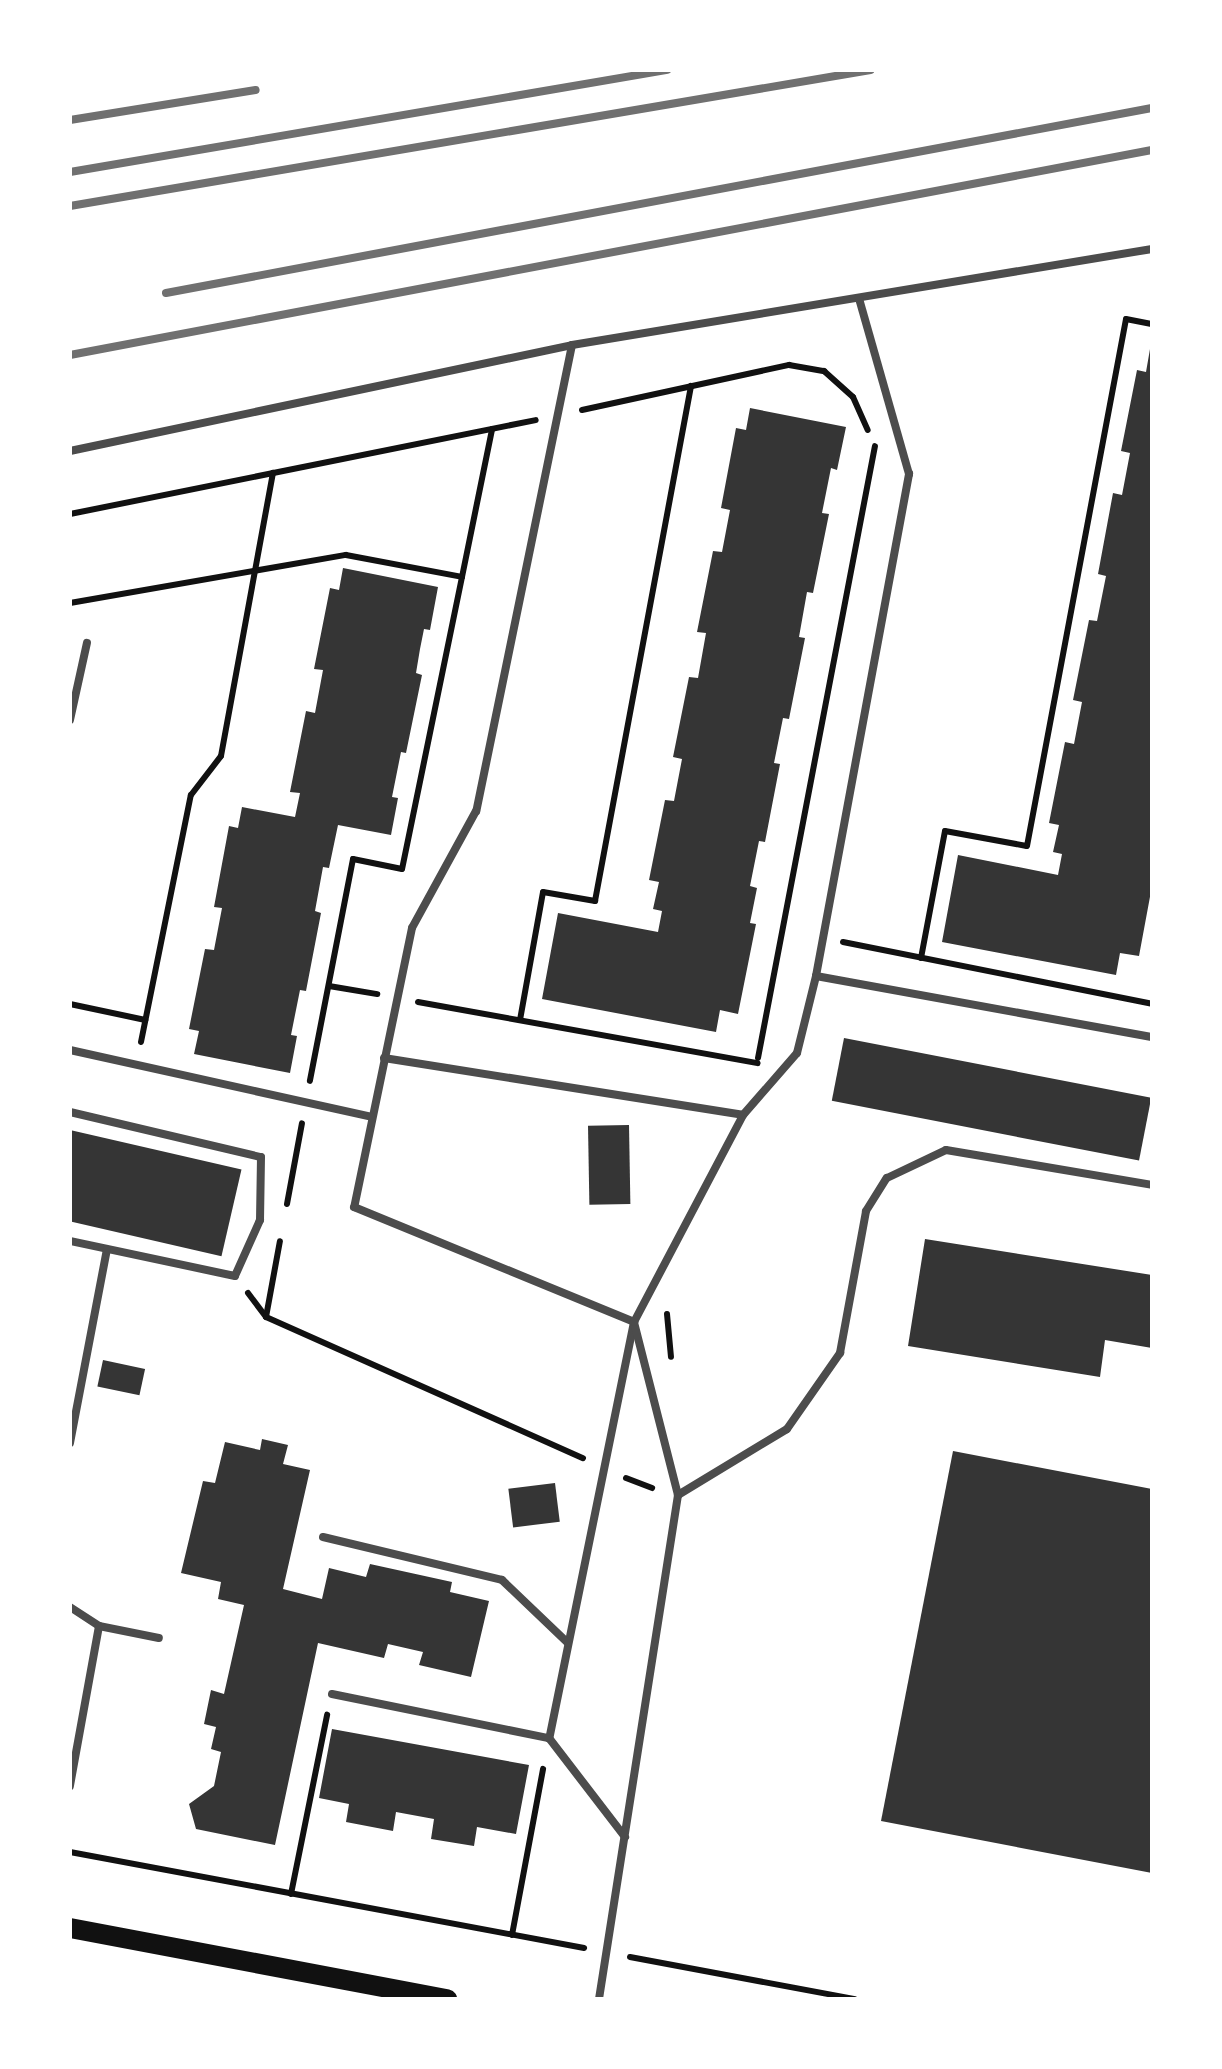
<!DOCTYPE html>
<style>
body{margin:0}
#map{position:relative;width:1222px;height:2069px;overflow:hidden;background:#fff;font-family:"Nunito Sans",sans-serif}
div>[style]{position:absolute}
.building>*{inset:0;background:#353535;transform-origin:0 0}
.path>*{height:6px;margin:-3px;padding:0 3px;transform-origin:3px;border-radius:3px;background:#111}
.service>*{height:8px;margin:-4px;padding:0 4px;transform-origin:4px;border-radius:4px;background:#4c4c4c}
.secondary>*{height:20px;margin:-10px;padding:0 10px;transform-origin:10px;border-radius:10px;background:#111}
.rail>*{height:8px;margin:-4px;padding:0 4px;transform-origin:4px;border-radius:4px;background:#707070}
span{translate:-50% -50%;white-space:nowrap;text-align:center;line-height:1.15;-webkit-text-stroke:10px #fff;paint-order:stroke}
.frame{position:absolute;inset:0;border:72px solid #fff;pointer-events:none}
</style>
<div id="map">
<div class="building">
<div style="clip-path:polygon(1150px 349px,1152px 886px,1139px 956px,1120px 953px,1116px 975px,942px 942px,958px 855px,1058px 875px,1062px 854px,1053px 852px,1059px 825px,1049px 823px,1065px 742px,1074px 744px,1082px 702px,1073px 700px,1089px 620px,1097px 621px,1106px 576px,1098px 574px,1113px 493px,1122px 495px,1130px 453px,1121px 451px,1137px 370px,1146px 372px)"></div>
<div style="clip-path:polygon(750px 408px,846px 427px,837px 470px,831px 468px,822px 513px,829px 514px,813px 593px,807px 592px,799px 637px,805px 638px,789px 719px,783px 718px,774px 763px,780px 764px,765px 842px,759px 841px,750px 886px,757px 888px,750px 923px,756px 924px,738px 1014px,720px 1010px,716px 1032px,542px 999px,558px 913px,658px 932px,662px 911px,653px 909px,659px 882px,649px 880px,665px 800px,674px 801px,682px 759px,673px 757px,689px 677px,698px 678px,706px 633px,697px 632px,713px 551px,722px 552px,730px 510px,721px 508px,736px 428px,746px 430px)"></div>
<div style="clip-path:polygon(343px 568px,438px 587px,430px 630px,424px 629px,420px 649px,416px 673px,422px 675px,406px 753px,401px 752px,392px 797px,398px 798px,391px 835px,338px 825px,329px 868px,323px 867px,315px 911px,321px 913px,306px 991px,300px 990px,291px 1035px,297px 1036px,290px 1073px,194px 1054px,199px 1031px,189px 1029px,205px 949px,214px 950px,222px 908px,214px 907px,229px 826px,238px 828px,242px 807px,295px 817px,300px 793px,290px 792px,306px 711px,315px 713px,323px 670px,314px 669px,330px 588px,339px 590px)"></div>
<div style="left:844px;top:1038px;width:313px;height:64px;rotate:11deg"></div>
<div style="left:629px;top:1125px;width:79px;height:41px;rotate:89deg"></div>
<div style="left:70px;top:1130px;width:176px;height:89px;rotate:13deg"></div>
<div style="clip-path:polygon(925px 1239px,1152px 1275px,1152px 1348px,1105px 1340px,1100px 1377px,908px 1346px)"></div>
<div style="left:103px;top:1360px;width:43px;height:27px;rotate:12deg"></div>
<div style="clip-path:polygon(262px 1439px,288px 1445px,283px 1464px,310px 1470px,283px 1589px,322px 1599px,329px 1568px,366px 1577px,370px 1564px,452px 1582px,450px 1592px,489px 1601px,471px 1677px,419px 1665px,423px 1652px,388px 1644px,384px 1658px,318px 1643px,275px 1845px,196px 1829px,189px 1804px,214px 1786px,221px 1752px,211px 1749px,216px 1727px,204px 1724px,211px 1690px,224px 1694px,244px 1605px,218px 1599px,221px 1582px,181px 1573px,203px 1481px,215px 1483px,225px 1442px,260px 1450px)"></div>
<div style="clip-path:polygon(953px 1451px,1152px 1489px,1152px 1873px,881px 1821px)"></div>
<div style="left:555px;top:1483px;width:39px;height:47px;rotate:83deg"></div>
<div style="clip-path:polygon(332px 1729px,529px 1765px,516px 1834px,477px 1827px,474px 1846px,431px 1839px,434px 1819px,396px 1812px,393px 1831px,346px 1822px,349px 1804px,319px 1798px)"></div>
</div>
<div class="path">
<div style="left:582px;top:410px;width:212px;rotate:-12.3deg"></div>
<div style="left:789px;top:365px;width:36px;rotate:10deg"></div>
<div style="left:824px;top:371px;width:39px;rotate:42deg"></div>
<div style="left:853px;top:397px;width:36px;rotate:66deg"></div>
<div style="left:70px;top:514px;width:475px;rotate:-11.4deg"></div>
<div style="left:462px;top:577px;width:151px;rotate:-78.5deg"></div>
<div style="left:70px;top:603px;width:280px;rotate:-9.9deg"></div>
<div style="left:346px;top:555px;width:118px;rotate:10.7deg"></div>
<div style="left:462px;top:577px;width:298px;rotate:101.6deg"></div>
<div style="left:402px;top:869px;width:50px;rotate:-168.5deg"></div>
<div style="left:353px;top:859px;width:226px;rotate:101deg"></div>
<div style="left:843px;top:942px;width:315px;rotate:11.3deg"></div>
<div style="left:921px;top:958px;width:129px;rotate:-79.3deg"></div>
<div style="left:945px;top:831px;width:83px;rotate:10.4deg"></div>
<div style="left:1027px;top:846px;width:536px;rotate:-79.36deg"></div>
<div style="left:1126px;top:319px;width:26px;rotate:11deg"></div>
<div style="left:329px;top:986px;width:49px;rotate:9.5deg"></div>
<div style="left:418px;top:1002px;width:345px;rotate:10.2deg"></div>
<div style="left:70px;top:1004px;width:77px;rotate:12deg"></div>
<div style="left:520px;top:1020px;width:130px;rotate:-79.8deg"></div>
<div style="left:543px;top:892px;width:53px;rotate:9.8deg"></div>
<div style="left:595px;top:901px;width:524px;rotate:-79.44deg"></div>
<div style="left:141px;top:1042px;width:252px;rotate:-78.6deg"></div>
<div style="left:191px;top:795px;width:49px;rotate:-52.4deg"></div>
<div style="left:221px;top:756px;width:288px;rotate:-79.6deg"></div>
<div style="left:758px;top:1058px;width:623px;rotate:-79.18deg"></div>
<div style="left:287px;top:1204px;width:82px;rotate:-79.5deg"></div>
<div style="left:248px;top:1293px;width:30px;rotate:53deg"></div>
<div style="left:266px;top:1317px;width:347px;rotate:24deg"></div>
<div style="left:667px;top:1314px;width:43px;rotate:84.7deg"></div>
<div style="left:266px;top:1317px;width:77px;rotate:-79.6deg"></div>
<div style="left:626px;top:1478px;width:28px;rotate:21deg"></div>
<div style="left:70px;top:1852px;width:523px;rotate:10.58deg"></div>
<div style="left:291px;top:1894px;width:183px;rotate:-78.6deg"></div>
<div style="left:512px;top:1935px;width:169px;rotate:-79.4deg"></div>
<div style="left:630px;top:1957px;width:229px;rotate:10.6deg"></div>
</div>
<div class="service">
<div style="left:572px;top:345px;width:476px;rotate:101.6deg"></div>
<div style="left:476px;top:811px;width:133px;rotate:118.7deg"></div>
<div style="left:412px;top:928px;width:285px;rotate:101.7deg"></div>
<div style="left:354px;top:1207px;width:303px;rotate:22.3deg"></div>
<div style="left:634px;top:1322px;width:425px;rotate:101.5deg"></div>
<div style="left:549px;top:1738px;width:125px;rotate:52.5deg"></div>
<div style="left:70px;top:451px;width:513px;rotate:-11.92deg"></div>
<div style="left:572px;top:345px;width:588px;rotate:-9.4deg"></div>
<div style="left:70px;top:720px;width:79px;rotate:-77.6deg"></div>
<div style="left:816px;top:976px;width:511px;rotate:-79.5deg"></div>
<div style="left:909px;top:474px;width:183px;rotate:-105.9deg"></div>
<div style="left:70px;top:1050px;width:308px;rotate:12.5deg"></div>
<div style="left:384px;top:1058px;width:363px;rotate:9deg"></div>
<div style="left:743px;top:1115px;width:82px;rotate:-48.9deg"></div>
<div style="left:797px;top:1053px;width:79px;rotate:-76.1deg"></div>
<div style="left:816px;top:976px;width:341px;rotate:10.3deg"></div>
<div style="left:70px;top:1112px;width:196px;rotate:13.3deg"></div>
<div style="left:261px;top:1157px;width:63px;rotate:90.9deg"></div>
<div style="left:260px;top:1220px;width:61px;rotate:114.1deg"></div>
<div style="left:235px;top:1276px;width:169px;rotate:-168deg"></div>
<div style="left:70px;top:1443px;width:197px;rotate:-79.2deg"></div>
<div style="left:678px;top:1495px;width:127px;rotate:-31.2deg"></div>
<div style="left:787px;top:1429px;width:93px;rotate:-55.1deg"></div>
<div style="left:840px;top:1353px;width:144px;rotate:-79.6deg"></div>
<div style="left:866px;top:1211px;width:39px;rotate:-58deg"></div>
<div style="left:887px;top:1178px;width:65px;rotate:-25.4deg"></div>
<div style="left:946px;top:1150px;width:209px;rotate:9.6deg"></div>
<div style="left:323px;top:1537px;width:184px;rotate:13.5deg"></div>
<div style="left:502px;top:1580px;width:91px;rotate:43.7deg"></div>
<div style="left:70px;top:1607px;width:35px;rotate:33deg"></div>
<div style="left:99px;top:1626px;width:163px;rotate:100.3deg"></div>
<div style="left:99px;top:1626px;width:61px;rotate:11.3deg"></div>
<div style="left:332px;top:1694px;width:221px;rotate:11.5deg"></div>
<div style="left:599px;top:1999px;width:510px;rotate:-81.09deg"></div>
<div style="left:678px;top:1495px;width:179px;rotate:-104.3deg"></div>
<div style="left:634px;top:1322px;width:234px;rotate:-62.2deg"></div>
</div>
<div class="secondary">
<div style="left:70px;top:1928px;width:384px;rotate:10.7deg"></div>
</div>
<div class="rail">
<div style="left:70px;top:120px;width:188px;rotate:-9.2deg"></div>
<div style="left:70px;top:172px;width:606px;rotate:-9.7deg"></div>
<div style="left:70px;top:206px;width:812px;rotate:-9.64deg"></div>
<div style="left:166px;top:293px;width:1003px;rotate:-10.63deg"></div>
<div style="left:70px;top:355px;width:1101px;rotate:-10.73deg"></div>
</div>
<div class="frame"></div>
</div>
